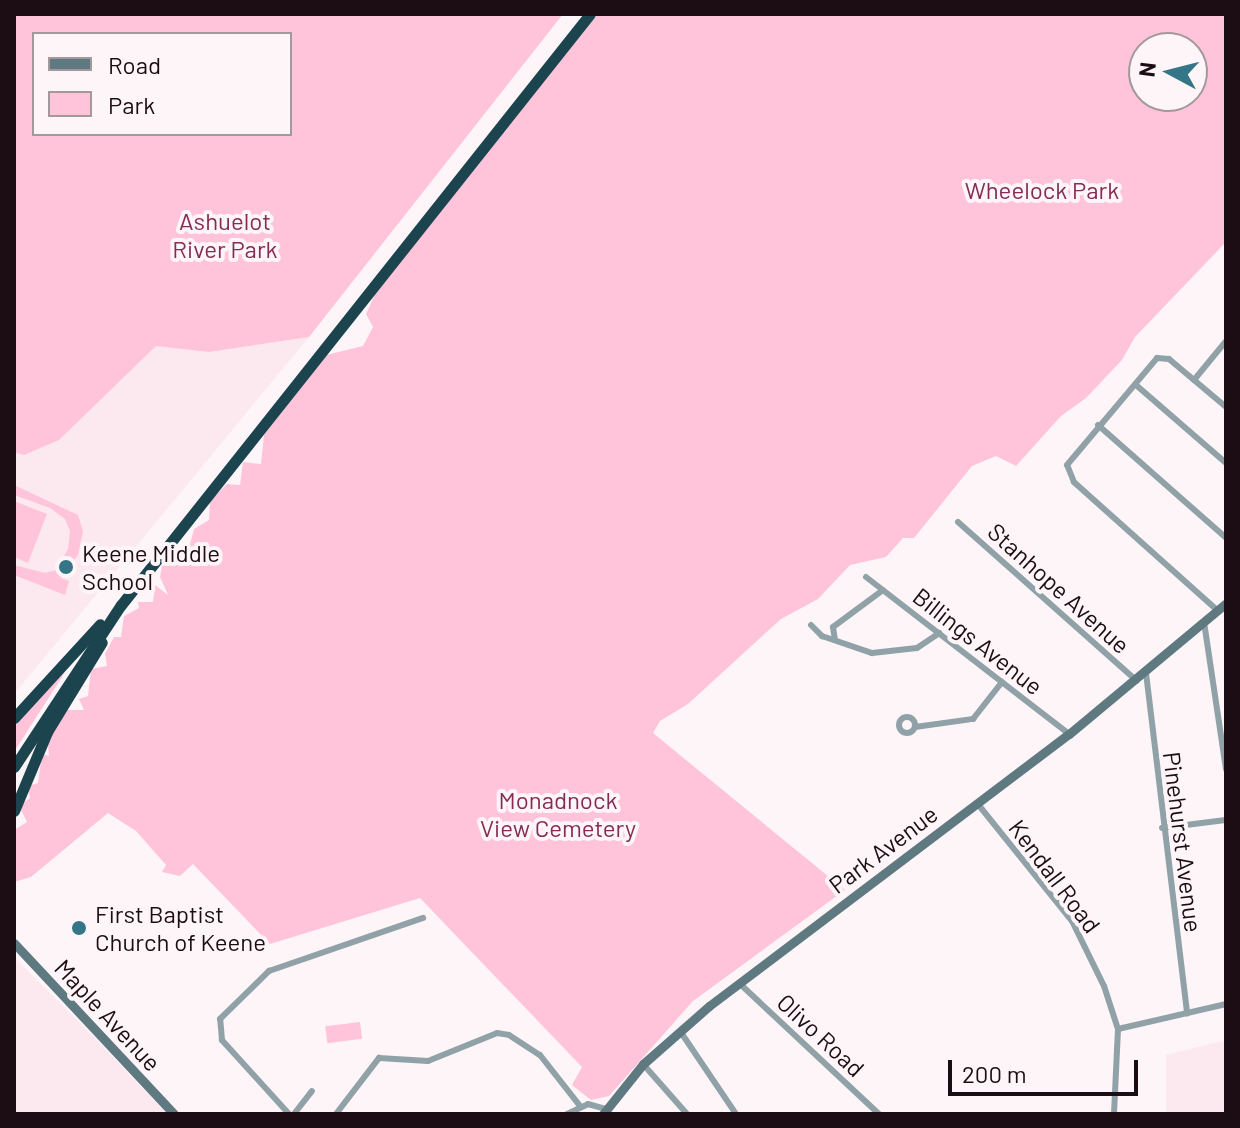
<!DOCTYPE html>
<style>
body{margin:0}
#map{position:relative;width:1240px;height:1128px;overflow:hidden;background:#fef5f8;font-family:Barlow,sans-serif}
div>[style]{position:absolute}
.built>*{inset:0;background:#fce8ef}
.green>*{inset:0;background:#ffc4d9;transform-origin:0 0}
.street>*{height:6px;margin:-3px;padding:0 3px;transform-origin:3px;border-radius:3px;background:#90a2a8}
.street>.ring{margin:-3px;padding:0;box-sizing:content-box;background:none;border:6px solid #90a2a8;border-radius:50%}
.secondary>*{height:9px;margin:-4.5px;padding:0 4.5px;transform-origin:4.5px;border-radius:4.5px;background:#5f7981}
.highway>*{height:11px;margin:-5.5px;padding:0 5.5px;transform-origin:5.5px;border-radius:5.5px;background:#1b444f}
.dots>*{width:22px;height:22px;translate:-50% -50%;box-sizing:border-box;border:4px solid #fef5f8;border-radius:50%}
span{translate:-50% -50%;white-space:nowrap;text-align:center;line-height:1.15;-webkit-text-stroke:8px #fef5f8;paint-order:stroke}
.park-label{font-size:24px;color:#842c55}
.poi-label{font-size:24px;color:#1b0d13}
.left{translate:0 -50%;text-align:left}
.street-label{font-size:24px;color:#1b0d13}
.frame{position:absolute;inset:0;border:16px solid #1b0d13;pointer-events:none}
.legend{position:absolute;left:32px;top:32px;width:260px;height:104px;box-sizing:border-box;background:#fef5f8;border:2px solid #a3989c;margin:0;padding:10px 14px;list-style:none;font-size:24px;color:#1b0d13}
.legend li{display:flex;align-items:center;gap:16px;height:40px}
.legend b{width:40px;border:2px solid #a3989c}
.north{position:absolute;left:1128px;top:32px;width:80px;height:80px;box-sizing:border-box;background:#fef5f8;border:2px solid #a3989c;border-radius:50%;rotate:277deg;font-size:22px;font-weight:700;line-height:32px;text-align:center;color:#1b0d13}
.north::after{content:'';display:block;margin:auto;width:28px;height:36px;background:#347687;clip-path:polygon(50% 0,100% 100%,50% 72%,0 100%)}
.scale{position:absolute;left:948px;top:1060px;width:190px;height:36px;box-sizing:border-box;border:4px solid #1b0d13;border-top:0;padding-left:10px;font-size:24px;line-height:28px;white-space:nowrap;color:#1b0d13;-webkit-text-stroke:6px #fef5f8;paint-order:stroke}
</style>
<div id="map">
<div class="built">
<div style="clip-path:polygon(153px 308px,209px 352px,309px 337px,14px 694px,14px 405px)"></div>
<div style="clip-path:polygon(14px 957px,84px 1027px,167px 1114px,14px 1114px)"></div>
<div style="clip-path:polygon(1226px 1040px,1226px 1114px,1166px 1114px,1166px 1055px)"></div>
</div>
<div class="green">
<div style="clip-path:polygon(evenodd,14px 14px,563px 14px,309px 337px,209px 352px,156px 346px,59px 440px,24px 455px,14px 452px,14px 14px,34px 34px,290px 34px,290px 134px,34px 134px,34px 34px)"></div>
<div style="clip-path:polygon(evenodd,595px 14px,1226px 14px,1226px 242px,1135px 337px,1122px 360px,1086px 398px,1061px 416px,1016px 466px,996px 456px,972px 466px,914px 538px,903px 538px,886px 557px,850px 565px,818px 599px,781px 619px,688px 704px,660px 721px,653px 733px,845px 890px,693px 1001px,609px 1096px,591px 1100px,572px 1085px,582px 1067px,420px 898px,270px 944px,193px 864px,180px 876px,162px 872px,166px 865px,136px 831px,108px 813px,31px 877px,14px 882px,14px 830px,27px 822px,19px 806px,30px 798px,28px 786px,38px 783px,42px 754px,49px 756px,48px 744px,64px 710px,84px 710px,79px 699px,88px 696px,91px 669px,107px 666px,105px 654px,114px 637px,121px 637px,124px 616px,139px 608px,138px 602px,153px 602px,155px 585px,168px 595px,160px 577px,162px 566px,172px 562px,174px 550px,190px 544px,194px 529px,209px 520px,210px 501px,227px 484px,240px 485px,243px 462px,261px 464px,264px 435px,326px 355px,363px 346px,373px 327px,366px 314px,375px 294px,595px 14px,1144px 48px,1192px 48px,1192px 96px,1144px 96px,1144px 48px)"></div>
<div style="clip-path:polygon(14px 485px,78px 515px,83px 531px,78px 555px,61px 578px,69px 581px,65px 595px,14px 575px,14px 565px,45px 573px,56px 570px,68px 549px,70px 531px,65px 519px,50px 508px,14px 495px)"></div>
<div style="clip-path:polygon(14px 501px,47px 514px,28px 563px,14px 557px)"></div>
<div style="clip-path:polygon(66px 669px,62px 677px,14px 752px,14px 725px)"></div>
<div style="left:360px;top:1022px;width:17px;height:35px;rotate:83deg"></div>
</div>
<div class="street">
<div style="left:1194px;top:380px;width:50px;rotate:-50.6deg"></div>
<div style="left:1136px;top:385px;width:119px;rotate:40.9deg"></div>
<div style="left:1098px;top:425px;width:171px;rotate:41.4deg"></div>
<div style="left:958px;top:522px;width:239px;rotate:41.6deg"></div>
<div style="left:866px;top:577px;width:257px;rotate:37.7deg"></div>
<div style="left:1217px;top:610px;width:192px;rotate:-138.2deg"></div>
<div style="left:1074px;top:482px;width:18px;rotate:-112deg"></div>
<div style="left:1067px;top:465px;width:140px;rotate:-49.9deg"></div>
<div style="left:1157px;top:358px;width:12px;rotate:5deg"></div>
<div style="left:1169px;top:359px;width:75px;rotate:40.1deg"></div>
<div style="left:1204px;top:622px;width:149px;rotate:81.5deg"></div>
<div style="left:811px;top:625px;width:16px;rotate:45deg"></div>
<div style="left:822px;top:636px;width:53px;rotate:18.8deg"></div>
<div style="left:872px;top:653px;width:45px;rotate:-6.3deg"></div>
<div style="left:917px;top:648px;width:27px;rotate:-34deg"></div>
<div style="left:835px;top:640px;width:13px;rotate:-99deg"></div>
<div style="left:833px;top:627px;width:62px;rotate:-36.5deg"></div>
<div style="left:1146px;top:673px;width:343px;rotate:83.1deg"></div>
<div class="ring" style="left:899px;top:717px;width:10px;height:10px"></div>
<div style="left:915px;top:727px;width:59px;rotate:-7.9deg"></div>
<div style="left:973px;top:719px;width:47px;rotate:-51.9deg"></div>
<div style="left:977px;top:803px;width:151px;rotate:51.2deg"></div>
<div style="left:1072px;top:921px;width:72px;rotate:63.8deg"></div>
<div style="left:1104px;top:986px;width:45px;rotate:72deg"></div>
<div style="left:1118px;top:1029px;width:85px;rotate:92.7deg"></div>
<div style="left:1162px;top:828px;width:64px;rotate:-7.1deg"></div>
<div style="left:739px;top:983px;width:192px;rotate:43.1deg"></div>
<div style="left:1118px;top:1029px;width:111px;rotate:-13deg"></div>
<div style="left:680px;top:1031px;width:100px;rotate:56deg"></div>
<div style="left:643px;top:1064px;width:67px;rotate:48.7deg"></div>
<div style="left:289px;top:1114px;width:100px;rotate:-132.2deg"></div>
<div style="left:222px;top:1040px;width:21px;rotate:-95deg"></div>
<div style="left:220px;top:1019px;width:69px;rotate:-44.4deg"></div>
<div style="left:269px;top:971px;width:163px;rotate:-19deg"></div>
<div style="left:294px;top:1114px;width:29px;rotate:-52deg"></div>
<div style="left:336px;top:1114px;width:71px;rotate:-52.5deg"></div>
<div style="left:379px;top:1058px;width:49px;rotate:3.5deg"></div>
<div style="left:428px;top:1061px;width:74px;rotate:-22.1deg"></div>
<div style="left:497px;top:1033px;width:12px;rotate:9deg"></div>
<div style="left:509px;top:1035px;width:37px;rotate:33deg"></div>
<div style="left:540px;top:1055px;width:65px;rotate:51.9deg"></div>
<div style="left:567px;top:1114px;width:23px;rotate:-25deg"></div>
<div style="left:588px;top:1104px;width:19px;rotate:16deg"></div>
</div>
<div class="secondary">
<div style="left:14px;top:943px;width:234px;rotate:46.9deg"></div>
<div style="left:603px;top:1114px;width:64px;rotate:-51.3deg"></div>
<div style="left:643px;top:1064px;width:88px;rotate:-41.3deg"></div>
<div style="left:709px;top:1006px;width:451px;rotate:-37.1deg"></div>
<div style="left:1069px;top:734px;width:204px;rotate:-39.8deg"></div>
</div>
<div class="highway">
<div style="left:14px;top:718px;width:127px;rotate:-47.5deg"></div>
<div style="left:14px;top:767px;width:194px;rotate:-56.6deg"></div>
<div style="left:121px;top:605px;width:754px;rotate:-51.57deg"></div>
<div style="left:14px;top:811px;width:86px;rotate:-67.3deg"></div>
<div style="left:47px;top:732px;width:105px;rotate:-58.6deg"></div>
</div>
<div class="dots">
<div style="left:66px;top:567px;background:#347687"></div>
<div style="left:79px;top:928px;background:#347687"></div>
</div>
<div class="park-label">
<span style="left:1042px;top:190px">Wheelock Park</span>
<span style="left:225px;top:235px">Ashuelot<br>River Park</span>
<span style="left:558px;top:814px">Monadnock<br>View Cemetery</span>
</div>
<div class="poi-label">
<span class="left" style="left:82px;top:567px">Keene Middle<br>School</span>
<span class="left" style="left:95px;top:928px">First Baptist<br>Church of Keene</span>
</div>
<div class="street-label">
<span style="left:1059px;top:588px;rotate:42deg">Stanhope Avenue</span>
<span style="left:978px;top:641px;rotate:38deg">Billings Avenue</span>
<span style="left:1183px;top:842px;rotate:83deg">Pinehurst Avenue</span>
<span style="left:883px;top:849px;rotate:-37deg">Park Avenue</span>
<span style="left:1055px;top:876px;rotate:53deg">Kendall Road</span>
<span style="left:108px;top:1015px;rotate:47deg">Maple Avenue</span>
<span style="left:821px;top:1035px;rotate:43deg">Olivo Road</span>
</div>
<div class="frame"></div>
<ul class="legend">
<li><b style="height:10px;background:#5f7981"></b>Road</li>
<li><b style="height:22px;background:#ffc4d9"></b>Park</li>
</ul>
<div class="north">N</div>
<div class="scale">200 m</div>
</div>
